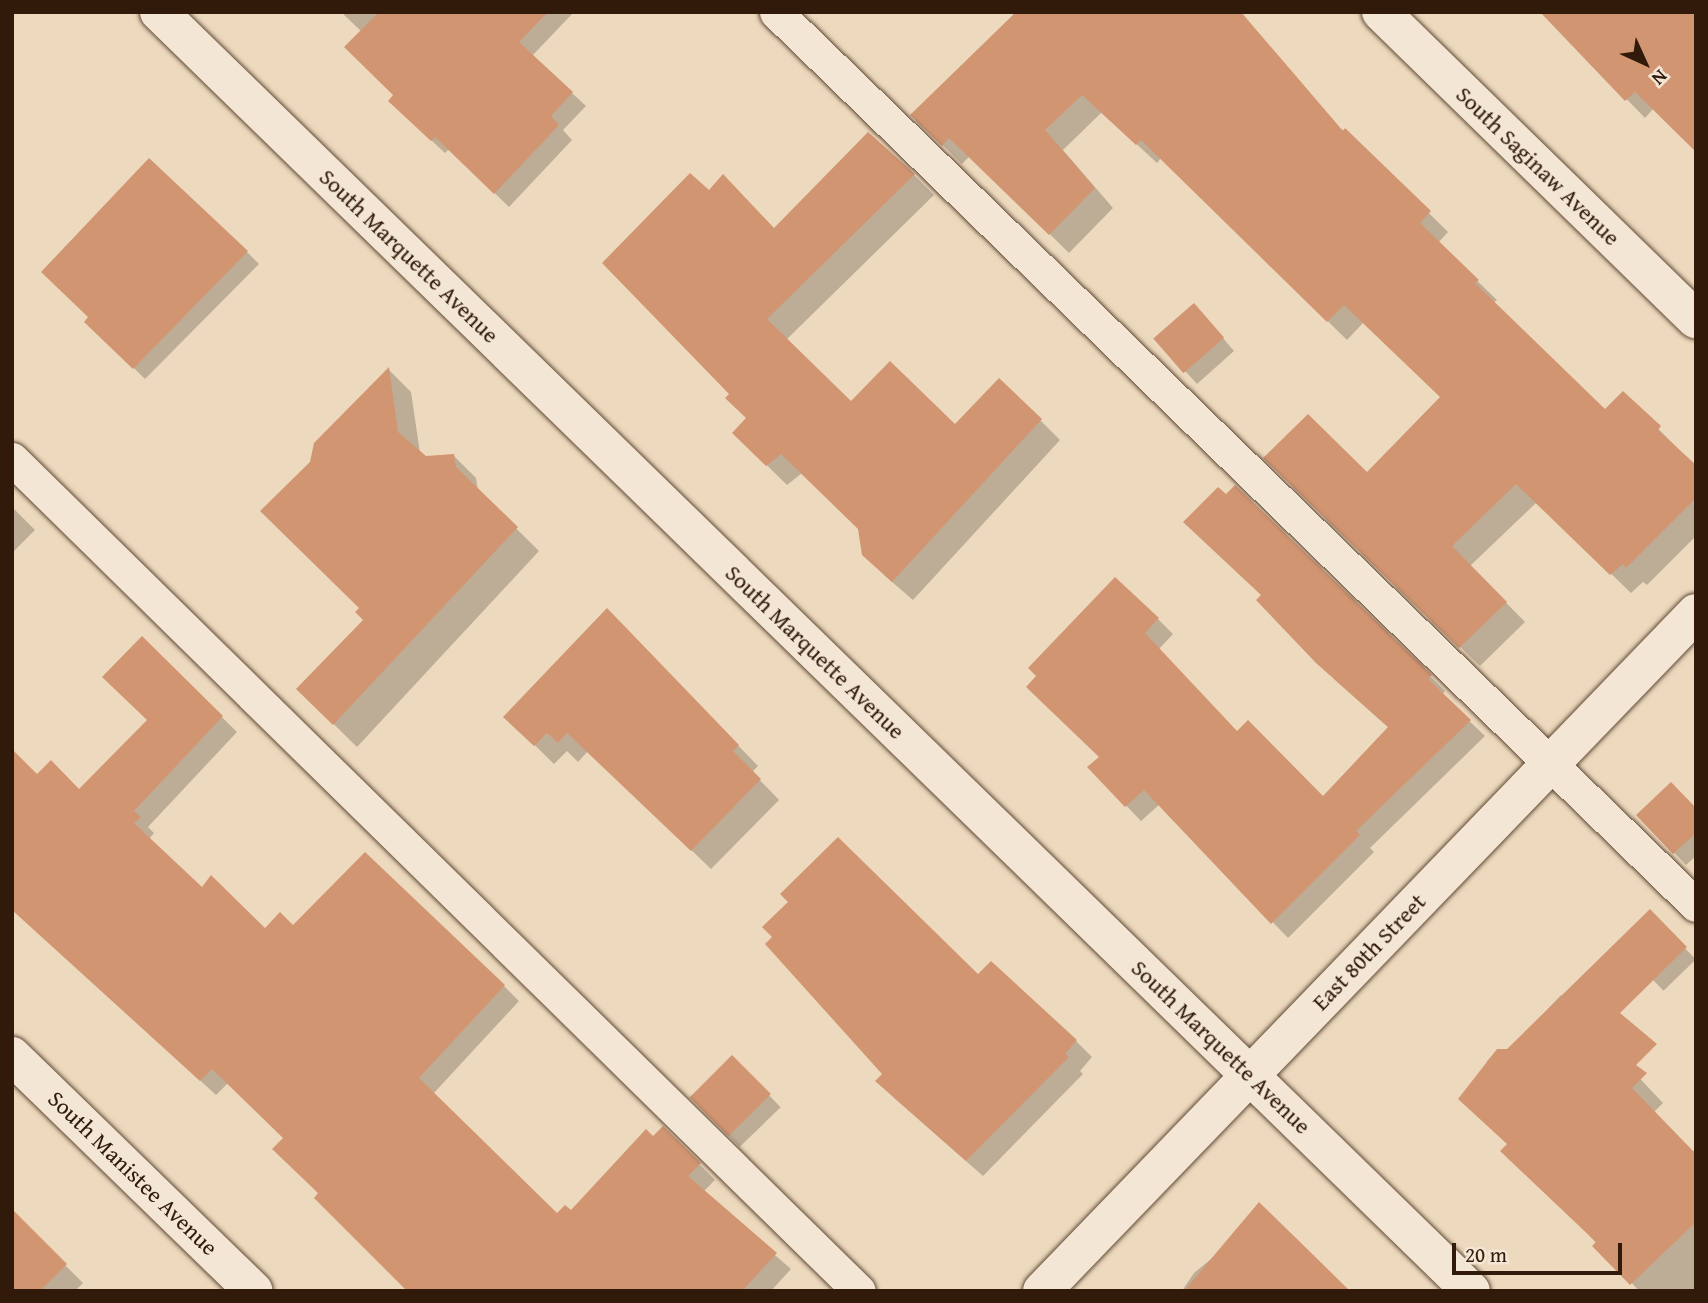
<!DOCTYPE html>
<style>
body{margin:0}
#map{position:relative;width:1708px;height:1303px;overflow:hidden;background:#edd9bd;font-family:"Gentium Book Plus",serif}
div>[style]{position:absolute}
.shadow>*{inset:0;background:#0003;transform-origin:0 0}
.building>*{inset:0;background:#d29572;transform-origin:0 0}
.roads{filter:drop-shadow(0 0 2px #614a37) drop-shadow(0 0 2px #614a37)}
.lane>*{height:33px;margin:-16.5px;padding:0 16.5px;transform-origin:16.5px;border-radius:16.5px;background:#f3e6d4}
.street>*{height:38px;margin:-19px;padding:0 19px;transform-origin:19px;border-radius:19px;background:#f3e6d4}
span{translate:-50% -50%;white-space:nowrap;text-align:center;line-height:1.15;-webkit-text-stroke:7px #f3e6d4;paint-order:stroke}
.street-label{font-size:23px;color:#321a0a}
.frame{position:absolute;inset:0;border:14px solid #321a0a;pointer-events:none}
.north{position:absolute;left:1610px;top:28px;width:70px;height:70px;-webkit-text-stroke:5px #f3e6d4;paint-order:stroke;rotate:135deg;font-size:19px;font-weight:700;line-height:28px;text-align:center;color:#321a0a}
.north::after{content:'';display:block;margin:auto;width:24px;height:32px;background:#321a0a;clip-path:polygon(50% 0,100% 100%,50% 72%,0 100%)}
.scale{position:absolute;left:1452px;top:1243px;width:170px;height:32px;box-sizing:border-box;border:4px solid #321a0a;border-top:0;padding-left:9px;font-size:21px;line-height:24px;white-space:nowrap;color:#321a0a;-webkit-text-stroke:5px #f3e6d4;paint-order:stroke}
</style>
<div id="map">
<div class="shadow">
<div style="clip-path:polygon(341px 12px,574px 12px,532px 56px,586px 106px,563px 130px,572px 140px,509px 207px,449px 149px,445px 153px,403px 114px,362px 32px)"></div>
<div style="clip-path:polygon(1018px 12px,1346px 131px,1448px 232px,1438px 243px,1497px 300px,1493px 303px,1605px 412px,1623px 393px,1696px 467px,1696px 536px,1647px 585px,1643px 582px,1631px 593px,1537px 502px,1470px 566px,1525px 622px,1480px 666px,1285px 477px,1367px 474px,1442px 398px,1364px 322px,1347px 340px,1161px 158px,1157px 163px,1102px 112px,1063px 150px,1113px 208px,1069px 253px,970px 156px,962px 164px,912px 115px)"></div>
<div style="clip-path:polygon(1543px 13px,1654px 108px,1645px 118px)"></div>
<div style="clip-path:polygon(914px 175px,934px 195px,786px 340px,851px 403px,955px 427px,1040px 420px,1060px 440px,913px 600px,884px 575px,860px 529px,802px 473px,787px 485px,734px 433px,748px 419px,732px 394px,709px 192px,775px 230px)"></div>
<div style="clip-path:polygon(247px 252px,259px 264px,145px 379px,87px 322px)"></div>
<div style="clip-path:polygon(1205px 317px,1234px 351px,1197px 384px,1156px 339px)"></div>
<div style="clip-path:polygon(389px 370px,411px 392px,420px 453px,425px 458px,453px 455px,476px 478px,478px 491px,539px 551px,357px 747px,298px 689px,365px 620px,312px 463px)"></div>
<div style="clip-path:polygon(12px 507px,35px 530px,12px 553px)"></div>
<div style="clip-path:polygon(1158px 619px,1173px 634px,1159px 649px,1237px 733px,1323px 798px,1389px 728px,1333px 678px,1430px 676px,1445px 691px,1442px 695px,1485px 736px,1370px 848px,1374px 852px,1288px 938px,1160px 804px,1141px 821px,1089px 767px,1101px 757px,1029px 687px)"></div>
<div style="clip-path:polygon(626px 630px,758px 766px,752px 772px,779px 800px,711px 869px,588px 751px,578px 762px,567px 751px,554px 764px,506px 717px)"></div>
<div style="clip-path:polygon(142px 639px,237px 732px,148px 827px,154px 833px,149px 839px,202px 889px,265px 931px,293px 927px,504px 986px,519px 1001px,433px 1094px,557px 1216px,571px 1212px,663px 1128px,715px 1180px,703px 1192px,791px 1269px,771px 1291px,737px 1291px,320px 1194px,285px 1138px,228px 1083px,216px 1095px,23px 918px,37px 776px,79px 792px,149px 720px)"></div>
<div style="clip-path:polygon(1696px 810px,1696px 856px,1686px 865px,1638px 815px)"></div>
<div style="left:1650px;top:912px;width:66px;height:45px;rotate:46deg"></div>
<div style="clip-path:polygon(978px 977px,1076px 1041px,1092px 1057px,1080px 1071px,1083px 1074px,983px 1176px,893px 1097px)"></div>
<div style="clip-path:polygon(1561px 995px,1663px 1103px,1654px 1112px,1692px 1152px,1696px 1149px,1696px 1291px,1639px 1291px,1508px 1145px,1485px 1072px,1487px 1061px,1497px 1051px,1508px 1051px)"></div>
<div style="left:732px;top:1057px;width:70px;height:57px;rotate:46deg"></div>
<div style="clip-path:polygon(1217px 1254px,1347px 1291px,1182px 1291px,1194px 1273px)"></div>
<div style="clip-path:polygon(65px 1265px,83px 1283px,75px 1291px,12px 1291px)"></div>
</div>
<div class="building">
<div style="clip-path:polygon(379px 12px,548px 12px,519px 42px,573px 92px,551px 116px,559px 125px,494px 194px,435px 137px,431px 141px,388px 101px,393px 95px,344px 47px)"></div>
<div style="clip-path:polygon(1016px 12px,1241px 12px,1343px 131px,1345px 128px,1431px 211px,1420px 223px,1479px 280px,1475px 283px,1605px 409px,1623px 391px,1661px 426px,1658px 430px,1696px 465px,1696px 498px,1626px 568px,1623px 564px,1610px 575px,1516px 484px,1452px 546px,1507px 602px,1459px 648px,1263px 458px,1308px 414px,1367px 472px,1440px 397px,1344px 305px,1327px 322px,1141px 140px,1136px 145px,1082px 95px,1045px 130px,1095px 188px,1049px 235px,949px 138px,942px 146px,910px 115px)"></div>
<div style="clip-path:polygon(1540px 12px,1696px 12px,1696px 152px,1635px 92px,1625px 101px)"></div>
<div style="clip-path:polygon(868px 132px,915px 174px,767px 319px,851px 401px,890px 361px,955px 424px,999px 378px,1042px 419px,892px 582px,862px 555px,858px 529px,781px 454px,766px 466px,732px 433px,746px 418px,725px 398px,729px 394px,602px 263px,690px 173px,709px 190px,723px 174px,774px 228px)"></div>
<div style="clip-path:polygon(149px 158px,248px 251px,133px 369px,84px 322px,88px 317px,41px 272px)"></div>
<div style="left:1194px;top:303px;width:46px;height:54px;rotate:49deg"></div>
<div style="clip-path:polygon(389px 367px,398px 432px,426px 456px,454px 454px,456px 467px,518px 527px,333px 725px,296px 689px,363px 620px,355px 612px,359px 608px,260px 511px,310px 462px,314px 443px)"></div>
<div style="clip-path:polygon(1235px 485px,1432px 675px,1428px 679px,1471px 720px,1356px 831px,1360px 835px,1271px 924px,1144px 790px,1125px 807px,1087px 767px,1099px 757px,1026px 687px,1036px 676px,1028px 668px,1115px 577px,1159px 618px,1145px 633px,1237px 731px,1248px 720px,1323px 796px,1388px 727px,1316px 663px,1256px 600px,1261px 595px,1183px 522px,1218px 487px,1226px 494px)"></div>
<div style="clip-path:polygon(607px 608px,739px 745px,733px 751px,761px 779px,691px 851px,567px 733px,558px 743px,547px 733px,534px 746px,503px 717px)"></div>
<div style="clip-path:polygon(142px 636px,223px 716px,134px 811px,141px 817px,134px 823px,202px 887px,211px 875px,265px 928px,280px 912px,293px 925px,365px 852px,505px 985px,419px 1078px,557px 1213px,565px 1205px,571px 1210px,646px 1129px,653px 1136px,663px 1126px,701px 1163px,688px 1176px,777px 1253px,742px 1291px,407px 1291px,314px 1198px,318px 1193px,272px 1149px,283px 1138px,212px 1069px,200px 1081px,12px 910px,12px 749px,37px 774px,51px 760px,79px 789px,147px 720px,102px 677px)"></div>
<div style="clip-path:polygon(1671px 782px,1696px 808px,1696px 833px,1673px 854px,1636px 815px)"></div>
<div style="clip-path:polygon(838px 837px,978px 974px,991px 961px,1077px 1040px,1065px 1054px,1069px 1057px,966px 1161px,875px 1081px,882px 1074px,765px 944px,772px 937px,762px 927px,788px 902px,780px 894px)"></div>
<div style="clip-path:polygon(1650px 909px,1687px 947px,1620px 1013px,1657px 1044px,1636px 1065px,1647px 1073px,1632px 1088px,1696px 1154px,1696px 1222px,1630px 1285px,1592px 1246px,1596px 1242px,1500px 1151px,1507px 1144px,1458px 1099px,1497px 1049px,1507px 1049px)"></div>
<div style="left:732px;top:1055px;width:55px;height:60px;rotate:45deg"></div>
<div style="clip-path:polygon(1259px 1202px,1298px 1240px,1350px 1291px,1184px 1291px)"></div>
<div style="clip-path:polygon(12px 1209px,67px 1264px,40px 1291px,12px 1291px)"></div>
</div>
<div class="roads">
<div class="lane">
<div style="left:776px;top:12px;width:1282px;rotate:44.15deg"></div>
<div style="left:12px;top:459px;width:1187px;rotate:44.49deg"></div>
</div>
<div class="street">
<div style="left:159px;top:12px;width:1832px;rotate:44.27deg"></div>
<div style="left:1381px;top:12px;width:440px;rotate:44.3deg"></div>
<div style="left:12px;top:1056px;width:337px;rotate:44.2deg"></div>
<div style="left:1042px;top:1291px;width:942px;rotate:-46.03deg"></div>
</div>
</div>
<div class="street-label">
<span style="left:1538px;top:166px;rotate:44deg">South Saginaw Avenue</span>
<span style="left:409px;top:256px;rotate:44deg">South Marquette Avenue</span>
<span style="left:815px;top:652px;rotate:44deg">South Marquette Avenue</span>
<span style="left:1369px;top:952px;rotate:-46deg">East 80th Street</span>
<span style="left:1221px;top:1047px;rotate:44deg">South Marquette Avenue</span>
<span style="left:133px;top:1173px;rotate:44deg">South Manistee Avenue</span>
</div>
<div class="frame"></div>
<div class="north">N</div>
<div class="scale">20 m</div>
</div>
